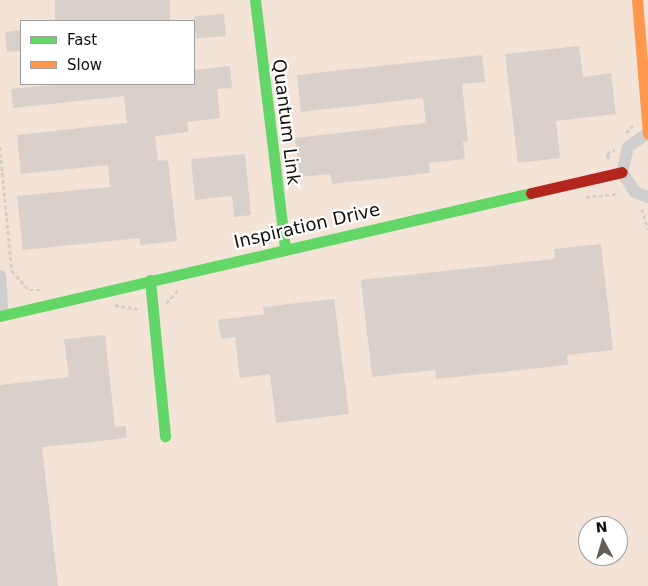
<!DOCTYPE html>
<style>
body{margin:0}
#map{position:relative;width:648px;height:586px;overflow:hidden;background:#f7eee7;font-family:"DejaVu Sans",sans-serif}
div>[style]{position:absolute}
.built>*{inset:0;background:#f3e4d7}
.building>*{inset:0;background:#d8d0c9;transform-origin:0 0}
.path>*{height:2.5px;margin-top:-1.25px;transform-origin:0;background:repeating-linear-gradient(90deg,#d2cfcd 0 4px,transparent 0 6.5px)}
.street>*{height:12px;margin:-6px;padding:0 6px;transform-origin:6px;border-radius:6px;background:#d1cfcd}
.fast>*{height:11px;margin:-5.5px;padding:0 5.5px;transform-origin:5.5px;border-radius:5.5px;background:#63d668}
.slow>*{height:11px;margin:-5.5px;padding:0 5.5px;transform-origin:5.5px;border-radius:5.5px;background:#ff974d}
.jam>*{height:11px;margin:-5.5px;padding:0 5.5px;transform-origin:5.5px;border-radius:5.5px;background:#b3261e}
span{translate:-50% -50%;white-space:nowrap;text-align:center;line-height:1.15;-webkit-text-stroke:4.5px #fff;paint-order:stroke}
.street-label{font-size:18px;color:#130e0a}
.legend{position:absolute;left:20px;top:20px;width:175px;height:65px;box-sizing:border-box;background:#fff;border:1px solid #a19f9d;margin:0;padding:6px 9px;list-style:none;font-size:15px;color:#130e0a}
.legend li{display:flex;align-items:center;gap:10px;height:25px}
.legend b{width:25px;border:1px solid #a19f9d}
.north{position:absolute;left:578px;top:516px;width:50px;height:50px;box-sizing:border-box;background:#fff;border:1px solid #a19f9d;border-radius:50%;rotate:354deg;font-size:14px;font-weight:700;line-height:20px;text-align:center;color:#130e0a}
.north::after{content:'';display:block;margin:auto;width:18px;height:22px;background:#635c57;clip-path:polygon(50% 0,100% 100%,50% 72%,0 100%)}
</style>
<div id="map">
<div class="built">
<div style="clip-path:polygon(evenodd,0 0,648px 0,648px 586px,0 586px,0 0,21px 21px,194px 21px,194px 84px,21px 84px,21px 21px,0 0,588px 526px,618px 526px,618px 556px,588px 556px,588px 526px)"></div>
</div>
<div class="building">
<div style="left:55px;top:0;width:115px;height:21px"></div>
<div style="left:224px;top:14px;width:22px;height:30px;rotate:85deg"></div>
<div style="clip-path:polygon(21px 30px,21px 51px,7px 52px,5px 32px)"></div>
<div style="clip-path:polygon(579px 46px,583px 77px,611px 73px,616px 114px,556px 121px,560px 158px,518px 163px,505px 54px)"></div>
<div style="clip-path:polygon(482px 55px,485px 82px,462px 84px,468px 141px,463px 142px,465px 159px,429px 163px,430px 173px,332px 184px,330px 174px,300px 177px,295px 138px,426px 123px,423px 98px,301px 112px,297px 75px)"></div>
<div style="clip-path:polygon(230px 66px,232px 88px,217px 89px,220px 118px,187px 122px,188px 132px,155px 136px,158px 161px,168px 160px,177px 241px,140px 245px,140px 238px,23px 250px,17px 196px,110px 187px,108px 165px,21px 174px,17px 135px,127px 123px,124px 96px,13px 108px,11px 89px,61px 84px,194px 84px,194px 70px)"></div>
<div style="clip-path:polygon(245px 154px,251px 215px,234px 217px,232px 196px,195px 200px,191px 159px)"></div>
<div style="clip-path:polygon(601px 244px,613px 350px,567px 355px,568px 365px,436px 379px,435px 370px,372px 377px,361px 280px,555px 259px,554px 249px)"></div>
<div style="clip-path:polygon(334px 299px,349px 414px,276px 423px,270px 374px,240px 378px,235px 337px,221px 339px,218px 320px,264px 314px,263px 307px)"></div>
<div style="clip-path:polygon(105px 335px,115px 427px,126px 426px,127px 438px,42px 447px,58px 586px,0 586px,0 385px,69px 377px,64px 339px)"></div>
</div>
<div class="path">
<div style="left:626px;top:133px;width:11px;rotate:-49deg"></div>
<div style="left:0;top:147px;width:125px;rotate:84.5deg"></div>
<div style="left:12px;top:271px;width:25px;rotate:48deg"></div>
<div style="left:29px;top:290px;width:12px"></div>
<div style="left:608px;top:159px;width:5px;rotate:-101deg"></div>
<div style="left:607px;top:154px;width:9px;rotate:-32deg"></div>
<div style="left:586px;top:197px;width:31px;rotate:-6deg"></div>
<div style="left:642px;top:209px;width:21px;rotate:73deg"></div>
<div style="left:166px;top:303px;width:18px;rotate:-47deg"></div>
<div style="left:115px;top:305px;width:23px;rotate:10deg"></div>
</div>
<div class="street">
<div style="left:647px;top:134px;width:23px;rotate:146deg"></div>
<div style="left:628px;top:147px;width:26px;rotate:103deg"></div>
<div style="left:622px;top:172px;width:24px;rotate:57deg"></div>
<div style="left:635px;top:192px;width:14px;rotate:21deg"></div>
<div style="left:0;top:276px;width:39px;rotate:86deg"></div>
</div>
<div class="fast">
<div style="left:255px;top:0;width:250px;rotate:83.1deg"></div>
<div style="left:150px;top:280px;width:157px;rotate:84.5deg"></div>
<div style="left:0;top:316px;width:545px;rotate:-13.04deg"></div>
</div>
<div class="slow">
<div style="left:637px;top:0;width:134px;rotate:85.3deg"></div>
</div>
<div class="jam">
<div style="left:531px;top:193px;width:93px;rotate:-13deg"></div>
</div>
<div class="street-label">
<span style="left:286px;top:122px;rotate:83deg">Quantum Link</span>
<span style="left:307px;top:226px;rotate:-13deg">Inspiration Drive</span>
</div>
<ul class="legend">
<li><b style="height:6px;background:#63d668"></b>Fast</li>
<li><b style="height:6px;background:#ff974d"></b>Slow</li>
</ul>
<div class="north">N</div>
</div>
